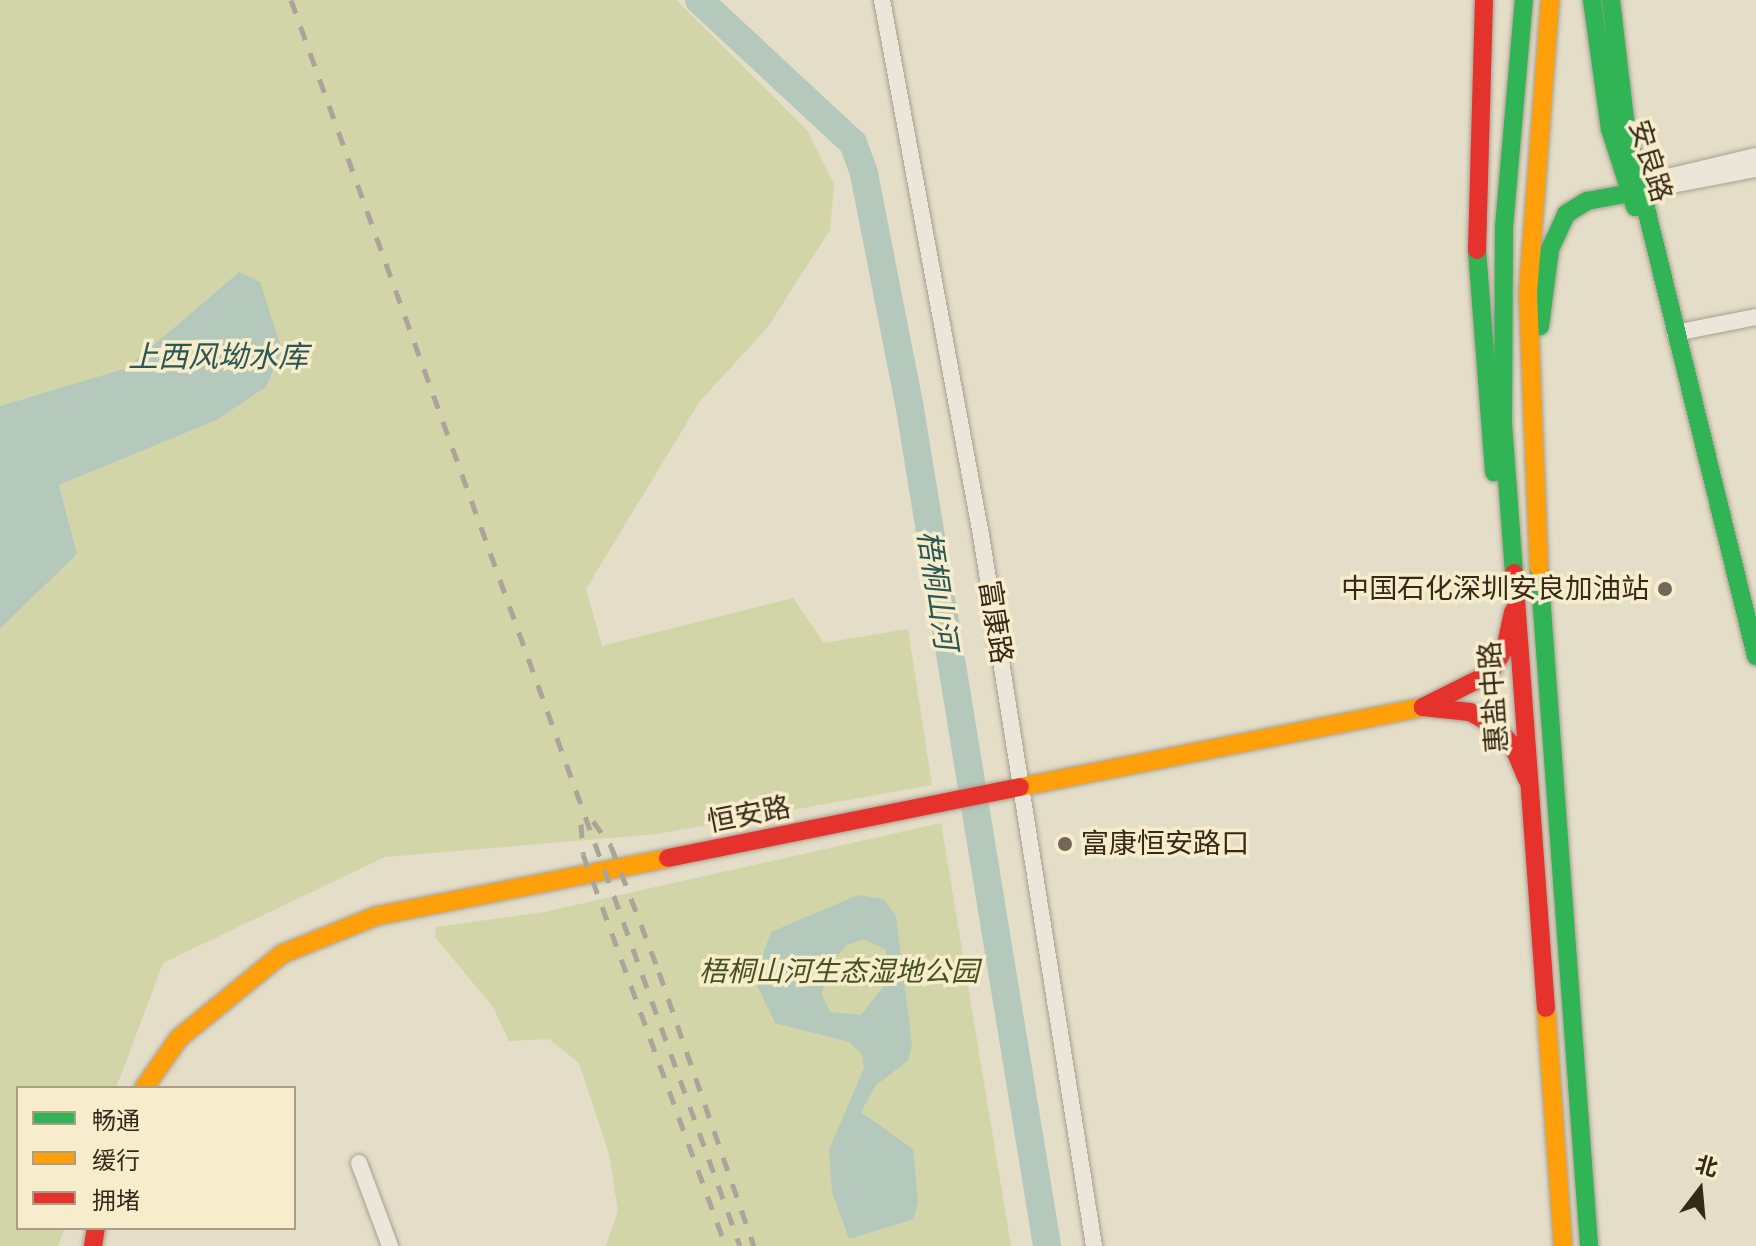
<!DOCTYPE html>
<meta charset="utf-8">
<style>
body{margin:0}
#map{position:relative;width:1756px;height:1246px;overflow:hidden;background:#e4ddc7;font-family:"Zilla Slab","Noto Sans SC",serif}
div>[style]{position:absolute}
.green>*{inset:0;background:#d2d5a8}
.water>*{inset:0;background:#b4c9bc}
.river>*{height:28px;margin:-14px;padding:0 14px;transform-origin:14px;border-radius:14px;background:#b4c9bc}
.roads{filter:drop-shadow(0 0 2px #a8a091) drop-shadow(0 0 2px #a8a091)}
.street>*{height:16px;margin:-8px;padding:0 8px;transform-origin:8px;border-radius:8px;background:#ebe6da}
.fast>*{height:18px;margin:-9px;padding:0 9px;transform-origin:9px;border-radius:9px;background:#30b455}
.slow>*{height:18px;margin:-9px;padding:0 9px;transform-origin:9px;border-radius:9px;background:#ff9f0a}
.jam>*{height:18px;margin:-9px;padding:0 9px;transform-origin:9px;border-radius:9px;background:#e5322d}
.rail>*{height:5px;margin-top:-2.5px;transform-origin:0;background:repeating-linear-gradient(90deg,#aaa59a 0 14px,transparent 0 28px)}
.dots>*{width:22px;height:22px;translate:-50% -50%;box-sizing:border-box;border:4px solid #f7eccb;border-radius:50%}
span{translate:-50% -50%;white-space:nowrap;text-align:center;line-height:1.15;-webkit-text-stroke:7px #f7eccb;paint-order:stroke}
.street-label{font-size:28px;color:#36291a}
.poi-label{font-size:28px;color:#36291a}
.right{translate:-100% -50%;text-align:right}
.left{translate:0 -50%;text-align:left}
.park-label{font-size:28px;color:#44531f;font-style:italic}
.water-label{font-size:30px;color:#285756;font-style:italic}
.legend{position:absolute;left:16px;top:1086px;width:280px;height:144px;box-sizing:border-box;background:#f7eccb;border:2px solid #aa9e84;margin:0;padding:10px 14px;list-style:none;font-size:24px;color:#36291a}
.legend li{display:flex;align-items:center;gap:16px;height:40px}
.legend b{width:40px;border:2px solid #aa9e84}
.north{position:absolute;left:1660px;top:1150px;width:80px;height:80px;-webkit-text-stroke:6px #f7eccb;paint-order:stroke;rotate:16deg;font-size:22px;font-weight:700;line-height:32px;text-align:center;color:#36291a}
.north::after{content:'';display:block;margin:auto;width:28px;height:36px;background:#36291a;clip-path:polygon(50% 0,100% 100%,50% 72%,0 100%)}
</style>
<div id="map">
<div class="green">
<div style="clip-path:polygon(0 0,676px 0,807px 130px,834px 184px,830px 230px,767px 328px,700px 401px,586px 589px,602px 646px,793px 598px,824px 643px,908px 629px,932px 785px,657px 834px,385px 857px,163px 963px,116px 1088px,18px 1088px,18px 1228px,65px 1228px,58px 1246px,0 1246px,0 629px,77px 554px,59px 485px,217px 420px,266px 387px,239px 272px,127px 369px,0 406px)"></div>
<div style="clip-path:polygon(941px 823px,1011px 1246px,606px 1246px,618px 1211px,609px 1154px,579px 1063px,549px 1039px,509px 1041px,493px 1007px,435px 937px,436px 927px,544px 912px)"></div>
</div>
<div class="water">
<div style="clip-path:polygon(239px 272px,260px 282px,282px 350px,266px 387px,217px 420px,59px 485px,77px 554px,0 629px,0 406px,127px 368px)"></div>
<div style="clip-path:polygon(evenodd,858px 895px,884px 899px,896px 917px,912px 1044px,908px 1061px,876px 1085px,861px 1112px,913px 1149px,918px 1202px,914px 1219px,849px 1239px,832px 1192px,829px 1150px,864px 1068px,862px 1054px,849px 1042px,775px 1023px,754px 979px,771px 932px,858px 895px,864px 939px,886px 950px,887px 982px,861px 1015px,830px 1012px,822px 994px,829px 965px,847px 945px,864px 939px)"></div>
</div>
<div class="river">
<div style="left:699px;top:0;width:210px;rotate:42.9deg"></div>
<div style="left:853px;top:143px;width:33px;rotate:70deg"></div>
<div style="left:864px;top:174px;width:239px;rotate:78.9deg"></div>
<div style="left:910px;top:409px;width:848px;rotate:80.7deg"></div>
</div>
<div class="roads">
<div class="street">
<div style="left:882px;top:0;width:544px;rotate:79.52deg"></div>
<div style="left:981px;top:535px;width:720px;rotate:80.97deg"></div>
<div style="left:1634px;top:185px;width:125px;rotate:-13.4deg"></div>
<div style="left:1636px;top:192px;width:122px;rotate:-10.9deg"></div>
<div style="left:1675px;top:333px;width:83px;rotate:-11.2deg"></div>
<div style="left:359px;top:1163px;width:89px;rotate:69.5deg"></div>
</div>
<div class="fast">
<div style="left:1592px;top:0;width:130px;rotate:82.1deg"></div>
<div style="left:1610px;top:129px;width:82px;rotate:72.2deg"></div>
<div style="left:1611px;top:0;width:128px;rotate:83.3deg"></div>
<div style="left:1626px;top:127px;width:545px;rotate:76.19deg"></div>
<div style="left:1477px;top:250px;width:223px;rotate:85.6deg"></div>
<div style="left:1540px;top:326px;width:78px;rotate:-82.6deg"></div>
<div style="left:1550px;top:249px;width:38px;rotate:-65deg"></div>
<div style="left:1566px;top:214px;width:25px;rotate:-32deg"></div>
<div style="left:1587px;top:201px;width:44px;rotate:-10.5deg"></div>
<div style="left:1539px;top:568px;width:680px;rotate:85.78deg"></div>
<div style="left:1514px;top:573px;width:151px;rotate:-94.2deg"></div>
<div style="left:1503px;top:422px;width:195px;rotate:-89.7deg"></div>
<div style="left:1504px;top:227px;width:228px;rotate:-85deg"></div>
</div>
<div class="slow">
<div style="left:1539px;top:568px;width:275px;rotate:-92.3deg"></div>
<div style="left:1528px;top:293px;width:294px;rotate:-85.7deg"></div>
<div style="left:1020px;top:787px;width:411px;rotate:-11.2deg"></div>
<div style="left:1546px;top:1008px;width:239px;rotate:85.9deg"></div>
<div style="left:144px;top:1088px;width:61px;rotate:-55deg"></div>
<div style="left:179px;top:1038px;width:133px;rotate:-39.2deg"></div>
<div style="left:282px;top:954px;width:101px;rotate:-22deg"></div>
<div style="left:376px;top:916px;width:298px;rotate:-11.2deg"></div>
</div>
<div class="jam">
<div style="left:1477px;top:250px;width:250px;rotate:-88.4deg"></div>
<div style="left:1514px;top:573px;width:436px;rotate:85.8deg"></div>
<div style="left:1513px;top:612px;width:35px;rotate:102deg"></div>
<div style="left:1506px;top:646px;width:33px;rotate:121deg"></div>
<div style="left:1489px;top:674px;width:74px;rotate:153.4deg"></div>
<div style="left:1423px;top:707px;width:47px;rotate:6.1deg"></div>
<div style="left:1470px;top:712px;width:25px;rotate:29deg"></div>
<div style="left:1492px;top:724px;width:30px;rotate:46deg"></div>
<div style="left:1513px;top:746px;width:36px;rotate:67deg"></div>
<div style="left:668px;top:858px;width:359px;rotate:-11.4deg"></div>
<div style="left:93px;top:1246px;width:18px;rotate:-81deg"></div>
</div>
</div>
<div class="rail">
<div style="left:291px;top:0;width:1324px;rotate:70.18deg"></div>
<div style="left:593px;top:821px;width:31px;rotate:54deg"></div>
<div style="left:611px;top:846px;width:135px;rotate:69.1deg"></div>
<div style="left:659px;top:972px;width:290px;rotate:70.9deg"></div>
<div style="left:581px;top:824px;width:30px;rotate:86deg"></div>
<div style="left:583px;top:854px;width:417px;rotate:70deg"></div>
</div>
<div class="dots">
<div style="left:1665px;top:589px;background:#736857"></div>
<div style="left:1065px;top:844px;background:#736857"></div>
</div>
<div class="street-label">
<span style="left:1650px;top:161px;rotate:73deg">安良路</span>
<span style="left:995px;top:622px;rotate:81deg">富康路</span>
<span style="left:1494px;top:697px;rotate:-94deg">惠盐中路</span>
<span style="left:749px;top:815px;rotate:-11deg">恒安路</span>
</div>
<div class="poi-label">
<span class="right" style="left:1649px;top:589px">中国石化深圳安良加油站</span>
<span class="left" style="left:1081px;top:844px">富康恒安路口</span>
</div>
<div class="park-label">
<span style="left:839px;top:972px">梧桐山河生态湿地公园</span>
</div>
<div class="water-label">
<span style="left:218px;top:357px">上西风坳水库</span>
<span style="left:937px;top:590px;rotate:81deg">梧桐山河</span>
</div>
<ul class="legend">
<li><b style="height:10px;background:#30b455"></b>畅通</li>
<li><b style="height:10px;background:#ff9f0a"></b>缓行</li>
<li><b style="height:10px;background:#e5322d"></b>拥堵</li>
</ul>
<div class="north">北</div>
</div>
